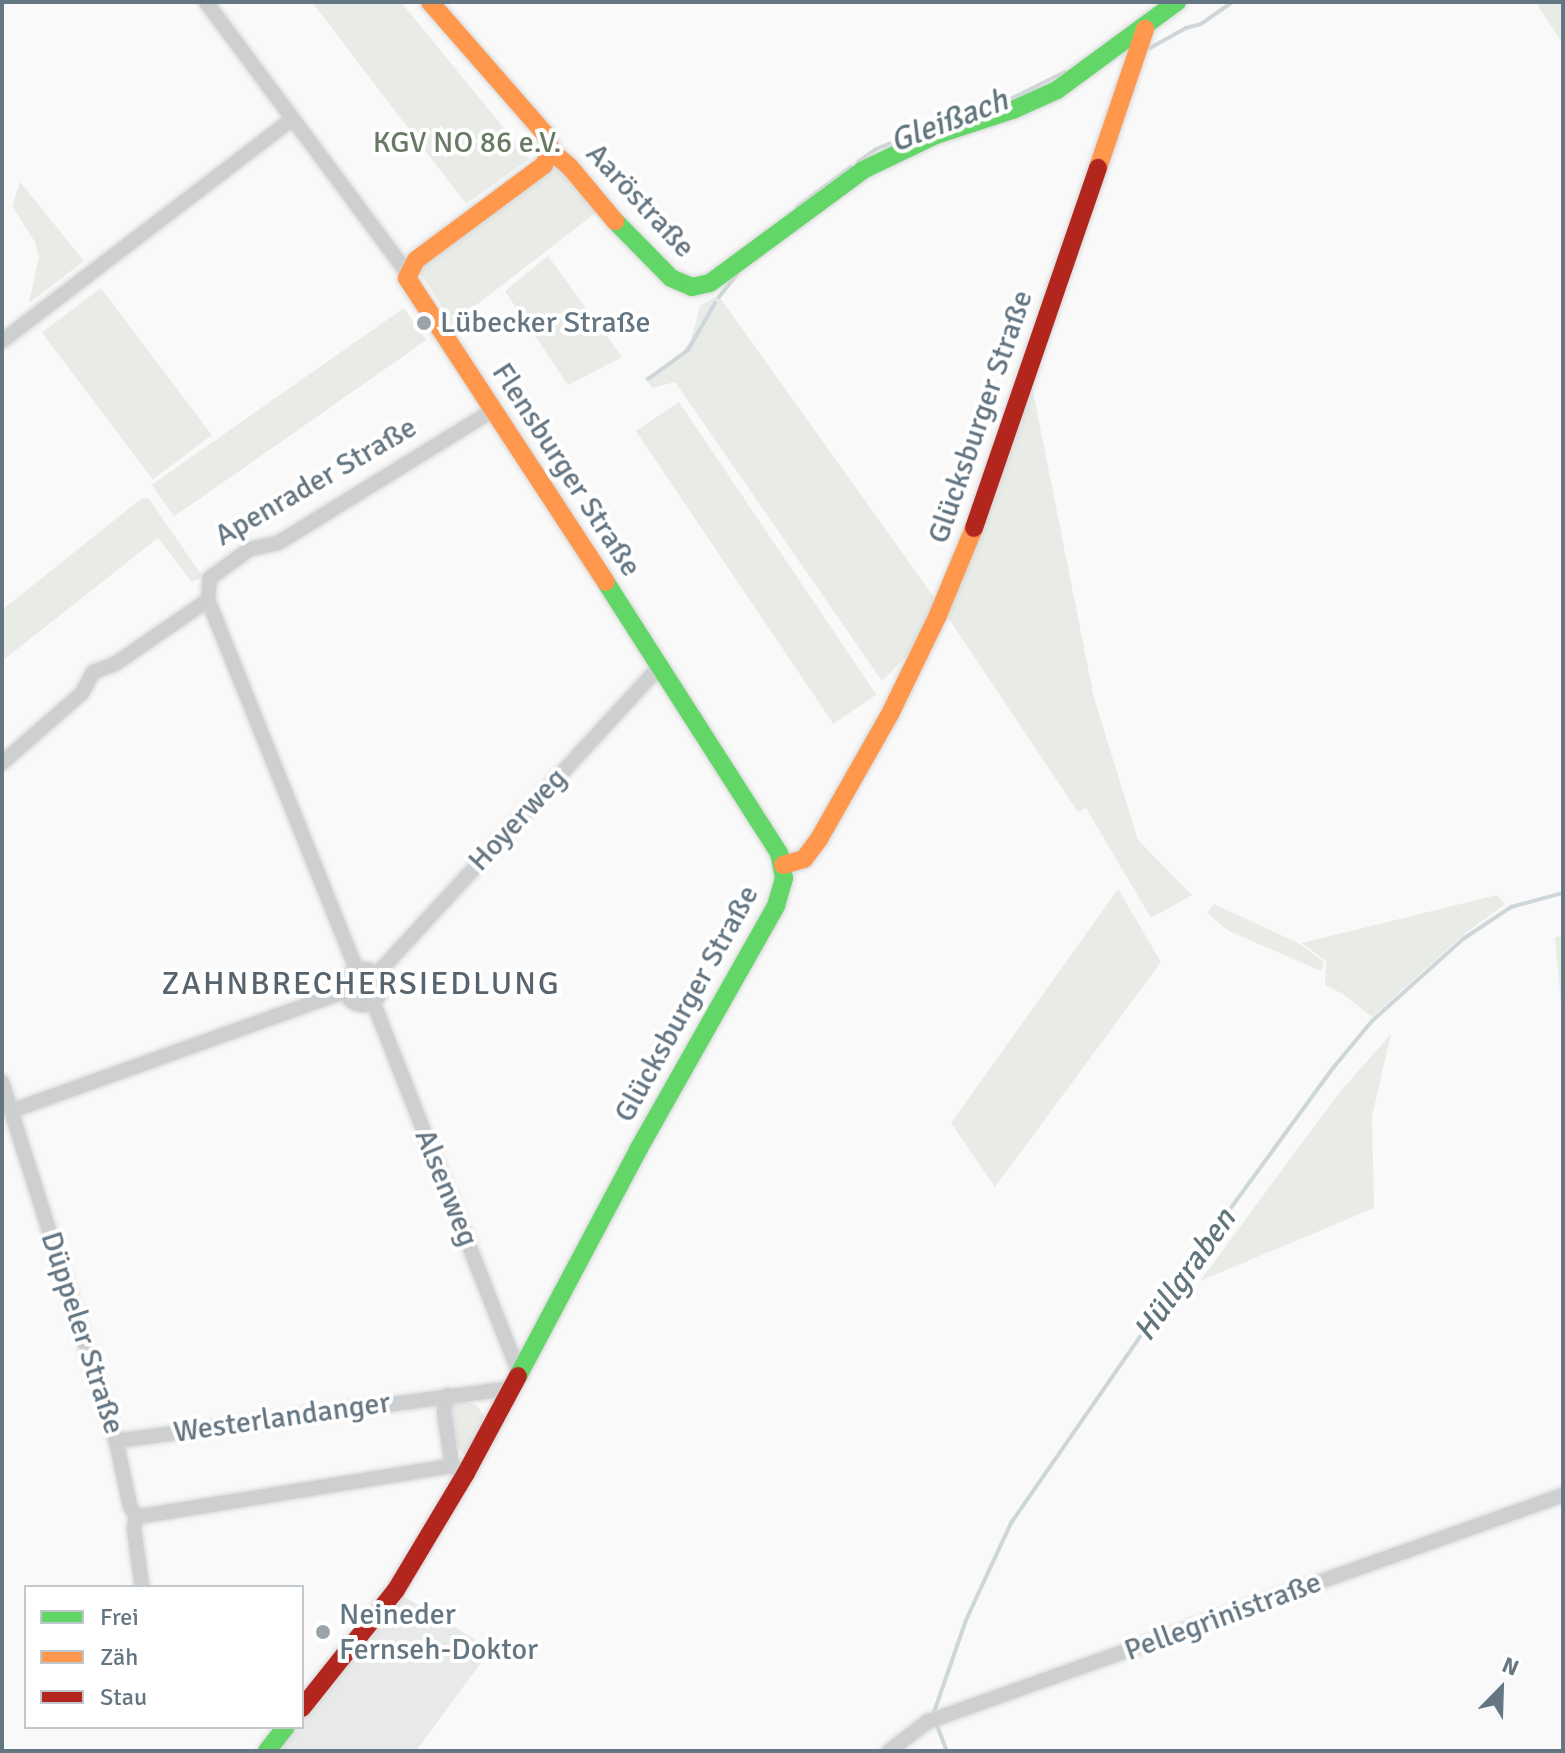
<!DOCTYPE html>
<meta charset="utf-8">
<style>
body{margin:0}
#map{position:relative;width:1565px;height:1753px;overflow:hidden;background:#f9f9f9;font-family:Signika,sans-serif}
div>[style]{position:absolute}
.built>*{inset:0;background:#e8e9e9}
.green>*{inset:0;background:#e8ebe6;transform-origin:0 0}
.stream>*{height:4px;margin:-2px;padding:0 2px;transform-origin:2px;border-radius:2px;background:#ced6d9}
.roads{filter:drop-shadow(0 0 2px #d5d6d7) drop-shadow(0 0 2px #d5d6d7)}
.street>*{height:14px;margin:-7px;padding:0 7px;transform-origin:7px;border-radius:7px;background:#cecfd0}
.street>.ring{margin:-7px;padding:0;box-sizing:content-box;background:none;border:14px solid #cecfd0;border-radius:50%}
.fast>*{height:18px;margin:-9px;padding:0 9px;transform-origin:9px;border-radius:9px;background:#63d668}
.slow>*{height:18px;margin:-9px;padding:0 9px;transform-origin:9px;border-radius:9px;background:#ff974d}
.jam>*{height:18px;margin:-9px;padding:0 9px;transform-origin:9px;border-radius:9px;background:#b3261e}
.dots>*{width:22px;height:22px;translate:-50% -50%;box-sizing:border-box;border:4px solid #fff;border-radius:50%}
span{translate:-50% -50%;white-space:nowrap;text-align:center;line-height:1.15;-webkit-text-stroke:8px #fff;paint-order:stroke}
.park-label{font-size:30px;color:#687a64}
.street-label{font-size:30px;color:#657683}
.poi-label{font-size:30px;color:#657683}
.left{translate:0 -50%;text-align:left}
.water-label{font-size:32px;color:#60757c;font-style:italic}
.neighbourhood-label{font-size:32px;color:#57646e;letter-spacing:2px}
.frame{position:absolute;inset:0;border:4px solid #657683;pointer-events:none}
.legend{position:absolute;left:24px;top:1585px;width:280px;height:144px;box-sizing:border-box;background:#fff;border:2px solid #c1c8cd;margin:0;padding:10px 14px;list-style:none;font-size:24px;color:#657683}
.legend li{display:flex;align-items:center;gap:16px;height:40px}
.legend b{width:40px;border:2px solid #c1c8cd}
.north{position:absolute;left:1461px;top:1649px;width:80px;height:80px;-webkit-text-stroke:6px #fff;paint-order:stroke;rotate:23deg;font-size:22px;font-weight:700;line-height:32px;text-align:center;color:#657683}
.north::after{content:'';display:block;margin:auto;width:28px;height:36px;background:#657683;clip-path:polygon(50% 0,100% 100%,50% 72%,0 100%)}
</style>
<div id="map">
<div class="built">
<div style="clip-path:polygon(400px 1594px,491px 1649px,416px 1751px,278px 1751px,297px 1727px,302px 1727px,302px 1720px)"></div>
</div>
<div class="green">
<div style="clip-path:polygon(312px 2px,401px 2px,529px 159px,466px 204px)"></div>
<div style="clip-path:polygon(1535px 2px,1563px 2px,1563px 44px,1536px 3px)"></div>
<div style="clip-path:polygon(553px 166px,558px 166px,598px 211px,453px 323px,417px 268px)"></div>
<div style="clip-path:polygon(20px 182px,84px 261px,29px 303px,39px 256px,35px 242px,12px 206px)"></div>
<div style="clip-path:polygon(548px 256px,622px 357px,568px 385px,505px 291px)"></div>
<div style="left:101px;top:288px;width:184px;height:74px;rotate:53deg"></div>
<div style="clip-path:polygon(718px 295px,939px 604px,916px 647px,882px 681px,675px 382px,653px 388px,645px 378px,679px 357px,691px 340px,700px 306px)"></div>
<div style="left:404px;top:308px;width:39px;height:308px;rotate:55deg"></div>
<div style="clip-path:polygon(1031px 382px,1094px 698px,1138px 840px,1192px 895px,1151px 918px,1086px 808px,1078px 812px,947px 616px)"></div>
<div style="left:679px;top:402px;width:353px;height:52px;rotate:56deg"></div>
<div style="clip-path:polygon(142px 498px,149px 499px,203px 577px,192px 582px,158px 538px,2px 661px,2px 610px)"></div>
<div style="clip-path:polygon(1118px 889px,1161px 962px,995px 1187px,951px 1123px)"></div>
<div style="clip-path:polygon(1497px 895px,1505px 904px,1462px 936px,1372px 1017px,1343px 994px,1325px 985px,1326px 961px,1302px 943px)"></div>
<div style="clip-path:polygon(1214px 904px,1300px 944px,1324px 962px,1321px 971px,1229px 931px,1207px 913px)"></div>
<div style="clip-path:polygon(1563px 936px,1563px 1026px,1555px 937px)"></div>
<div style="clip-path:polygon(1391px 1034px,1372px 1116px,1374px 1208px,1200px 1281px,1339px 1093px)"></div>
<div style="clip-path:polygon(461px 1400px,477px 1406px,485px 1417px,467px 1453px,463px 1454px,455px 1444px,450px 1419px,455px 1403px)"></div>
</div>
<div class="stream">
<div style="left:1150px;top:48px;width:41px;rotate:-29.1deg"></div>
<div style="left:1186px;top:28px;width:16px;rotate:-15deg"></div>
<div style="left:1201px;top:24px;width:39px;rotate:-35deg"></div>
<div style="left:1005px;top:102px;width:67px;rotate:-26.6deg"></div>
<div style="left:858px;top:162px;width:22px;rotate:-36deg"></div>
<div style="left:876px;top:149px;width:73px;rotate:-21.7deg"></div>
<div style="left:797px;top:207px;width:67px;rotate:-36.5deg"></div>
<div style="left:719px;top:297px;width:29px;rotate:-52deg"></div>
<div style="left:648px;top:379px;width:49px;rotate:-35.9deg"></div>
<div style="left:688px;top:350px;width:54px;rotate:-60.1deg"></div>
<div style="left:933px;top:1715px;width:101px;rotate:-70.8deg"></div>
<div style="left:966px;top:1620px;width:107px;rotate:-65.1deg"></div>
<div style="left:1011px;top:1523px;width:328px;rotate:-55.3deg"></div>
<div style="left:1198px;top:1253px;width:229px;rotate:-53.9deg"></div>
<div style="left:1333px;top:1068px;width:61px;rotate:-50.3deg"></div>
<div style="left:1372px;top:1021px;width:122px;rotate:-42deg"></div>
<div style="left:1463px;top:939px;width:58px;rotate:-33.7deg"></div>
<div style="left:1511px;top:907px;width:54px;rotate:-15.1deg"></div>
<div style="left:936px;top:1723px;width:30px;rotate:69deg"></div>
</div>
<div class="roads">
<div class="street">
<div style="left:206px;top:2px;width:329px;rotate:53.4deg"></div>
<div style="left:402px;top:266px;width:7px;rotate:16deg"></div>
<div style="left:2px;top:341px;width:365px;rotate:-37.4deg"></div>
<div style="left:208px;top:600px;width:399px;rotate:68.1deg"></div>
<div style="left:2px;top:763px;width:106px;rotate:-41.2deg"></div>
<div style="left:82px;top:693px;width:24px;rotate:-62deg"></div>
<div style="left:93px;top:672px;width:23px;rotate:-20deg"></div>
<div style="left:115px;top:664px;width:113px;rotate:-34.5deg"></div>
<div style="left:208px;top:600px;width:22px;rotate:-85deg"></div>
<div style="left:210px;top:578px;width:49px;rotate:-35.9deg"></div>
<div style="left:250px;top:549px;width:29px;rotate:-12deg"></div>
<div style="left:278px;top:543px;width:253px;rotate:-31.7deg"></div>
<div class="ring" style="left:345px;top:969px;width:22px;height:22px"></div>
<div style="left:376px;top:975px;width:420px;rotate:-47.4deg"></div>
<div style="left:373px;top:1002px;width:401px;rotate:68.5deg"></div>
<div style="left:2px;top:1082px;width:377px;rotate:72.4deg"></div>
<div style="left:116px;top:1441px;width:66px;rotate:77.8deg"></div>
<div style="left:130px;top:1506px;width:13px;rotate:61deg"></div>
<div style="left:136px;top:1517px;width:12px;rotate:99deg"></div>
<div style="left:134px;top:1529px;width:59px;rotate:82.1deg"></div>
<div style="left:11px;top:1111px;width:356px;rotate:-19.7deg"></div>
<div style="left:448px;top:1395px;width:16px;rotate:104deg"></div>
<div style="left:444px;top:1411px;width:56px;rotate:81.7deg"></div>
<div style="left:116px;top:1441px;width:401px;rotate:-7.6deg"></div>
<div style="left:136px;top:1517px;width:320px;rotate:-9.2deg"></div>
<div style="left:452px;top:1466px;width:16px;rotate:27deg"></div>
<div style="left:889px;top:1751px;width:48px;rotate:-37.3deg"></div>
<div style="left:927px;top:1722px;width:675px;rotate:-19.64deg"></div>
</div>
<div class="fast">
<div style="left:615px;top:221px;width:80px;rotate:45.5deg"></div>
<div style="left:671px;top:278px;width:23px;rotate:23deg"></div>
<div style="left:692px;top:287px;width:18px;rotate:-13deg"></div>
<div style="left:710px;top:283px;width:190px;rotate:-36.4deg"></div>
<div style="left:863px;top:170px;width:81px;rotate:-25.6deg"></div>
<div style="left:936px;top:135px;width:83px;rotate:-18.2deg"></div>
<div style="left:1015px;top:109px;width:46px;rotate:-24.3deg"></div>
<div style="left:1057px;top:90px;width:149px;rotate:-36.3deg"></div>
<div style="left:518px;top:1376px;width:256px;rotate:-62deg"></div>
<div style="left:638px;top:1150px;width:280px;rotate:-60.5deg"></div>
<div style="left:776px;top:906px;width:29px;rotate:-74deg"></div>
<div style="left:784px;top:878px;width:25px;rotate:-101deg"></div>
<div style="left:779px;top:853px;width:322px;rotate:-122.6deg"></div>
<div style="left:267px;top:1751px;width:31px;rotate:-52deg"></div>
</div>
<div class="slow">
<div style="left:430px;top:2px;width:176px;rotate:48.9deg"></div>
<div style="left:546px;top:135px;width:17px;rotate:73deg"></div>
<div style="left:551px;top:151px;width:23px;rotate:40deg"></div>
<div style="left:569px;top:166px;width:72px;rotate:50.1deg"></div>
<div style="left:551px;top:151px;width:16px;rotate:117deg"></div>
<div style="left:544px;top:165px;width:159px;rotate:143.4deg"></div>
<div style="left:416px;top:260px;width:20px;rotate:117deg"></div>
<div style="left:407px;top:278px;width:363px;rotate:56.8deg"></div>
<div style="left:1098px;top:168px;width:147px;rotate:-71.3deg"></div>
<div style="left:783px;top:865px;width:22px;rotate:-16deg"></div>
<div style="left:804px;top:859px;width:25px;rotate:-53deg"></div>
<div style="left:819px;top:839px;width:146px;rotate:-60.4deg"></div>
<div style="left:891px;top:712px;width:108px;rotate:-64.1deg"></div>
<div style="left:938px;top:615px;width:94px;rotate:-67.5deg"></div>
</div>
<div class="jam">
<div style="left:974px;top:528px;width:381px;rotate:-71deg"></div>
<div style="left:302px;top:1708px;width:151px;rotate:-51.5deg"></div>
<div style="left:396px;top:1590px;width:136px;rotate:-59.1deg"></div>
<div style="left:466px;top:1473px;width:110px;rotate:-61.8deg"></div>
</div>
</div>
<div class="dots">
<div style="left:424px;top:323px;background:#99a4ac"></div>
<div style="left:323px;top:1632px;background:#99a4ac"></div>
</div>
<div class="park-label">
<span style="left:467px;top:143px">KGV NO 86 e.V.</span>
</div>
<div class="street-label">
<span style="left:640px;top:201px;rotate:47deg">Aaröstraße</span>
<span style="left:981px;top:417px;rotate:-71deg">Glücksburger Straße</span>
<span style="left:566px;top:470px;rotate:57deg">Flensburger Straße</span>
<span style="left:316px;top:482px;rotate:-30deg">Apenrader Straße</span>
<span style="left:518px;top:820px;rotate:-47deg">Hoyerweg</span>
<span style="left:687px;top:1004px;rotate:-61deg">Glücksburger Straße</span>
<span style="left:446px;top:1188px;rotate:68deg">Alsenweg</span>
<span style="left:82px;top:1333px;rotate:72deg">Düppeler Straße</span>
<span style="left:282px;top:1418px;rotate:-8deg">Westerlandanger</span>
<span style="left:1223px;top:1617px;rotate:-20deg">Pellegrinistraße</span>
</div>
<div class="poi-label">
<span class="left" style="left:440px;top:323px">Lübecker Straße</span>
<span class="left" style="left:339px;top:1632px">Neineder<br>Fernseh-Doktor</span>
</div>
<div class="water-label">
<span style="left:949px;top:121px;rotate:-21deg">Gleißach</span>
<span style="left:1185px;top:1275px;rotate:-55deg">Hüllgraben</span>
</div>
<div class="neighbourhood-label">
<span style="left:361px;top:984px">ZAHNBRECHERSIEDLUNG</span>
</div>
<div class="frame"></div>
<ul class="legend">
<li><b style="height:10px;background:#63d668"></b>Frei</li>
<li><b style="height:10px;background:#ff974d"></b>Zäh</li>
<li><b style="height:10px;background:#b3261e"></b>Stau</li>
</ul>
<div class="north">N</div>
</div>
